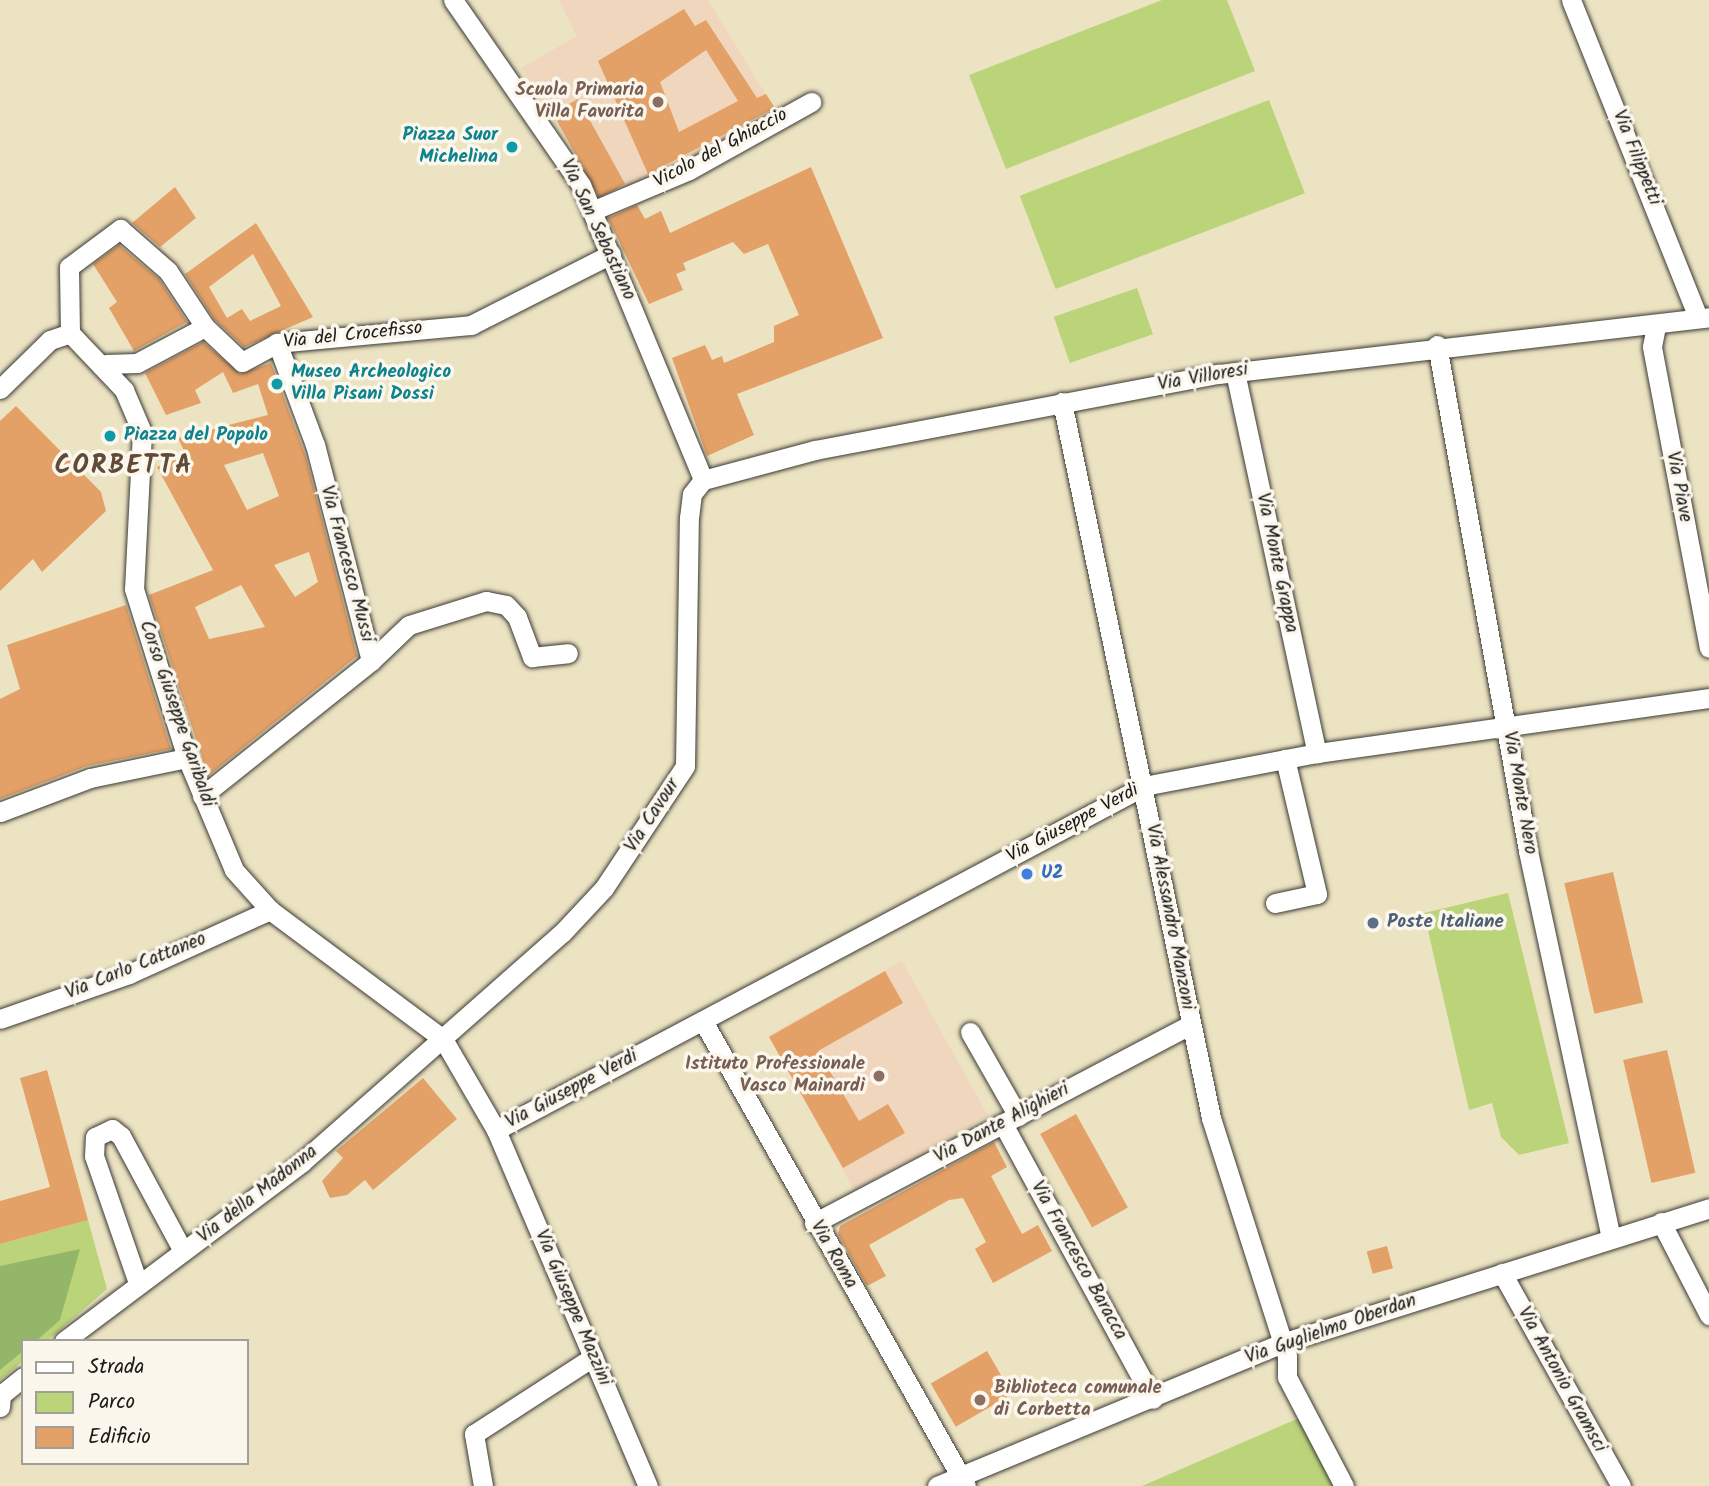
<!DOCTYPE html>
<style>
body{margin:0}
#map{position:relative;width:1709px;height:1486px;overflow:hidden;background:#ece3c2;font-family:Kalam,sans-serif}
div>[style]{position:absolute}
.built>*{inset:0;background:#efd6bc;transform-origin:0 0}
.green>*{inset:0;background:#bbd479;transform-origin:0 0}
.forest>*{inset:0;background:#94b669}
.building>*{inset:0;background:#e4a167;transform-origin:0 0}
.roads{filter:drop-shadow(0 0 2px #3b3a35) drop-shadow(0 0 2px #3b3a35)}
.street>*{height:19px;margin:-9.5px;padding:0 9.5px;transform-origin:9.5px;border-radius:9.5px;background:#fff}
.dots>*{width:19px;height:19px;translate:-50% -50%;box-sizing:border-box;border:4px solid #fbf7ec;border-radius:50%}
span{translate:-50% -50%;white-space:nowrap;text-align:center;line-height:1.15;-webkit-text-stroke:7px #fbf7ec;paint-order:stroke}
.education-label{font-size:19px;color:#785e54;font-weight:700}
.right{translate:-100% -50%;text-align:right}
.left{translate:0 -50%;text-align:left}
.culture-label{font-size:19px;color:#0d838f;font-weight:700}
.street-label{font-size:19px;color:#1c1c1c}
.shop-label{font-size:19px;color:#366cbe;font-weight:700}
.service-label{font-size:19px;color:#4e5e75;font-weight:700}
.district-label{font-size:26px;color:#624b36;font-weight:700;letter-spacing:2px}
.legend{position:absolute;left:21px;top:1339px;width:228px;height:126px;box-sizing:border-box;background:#fbf7ec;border:2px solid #a29f99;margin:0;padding:9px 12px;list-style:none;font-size:21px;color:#1c1c1c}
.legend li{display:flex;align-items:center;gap:14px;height:35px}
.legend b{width:35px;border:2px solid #a29f99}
</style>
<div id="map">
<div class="built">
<div style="clip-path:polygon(559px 0,708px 0,776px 111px,663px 175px,601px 195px,521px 68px,577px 36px)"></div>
<div style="left:902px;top:961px;width:177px;height:153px;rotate:61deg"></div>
</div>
<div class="green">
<div style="clip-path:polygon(1162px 0,1227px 0,1255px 71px,1006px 169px,969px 75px)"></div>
<div style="left:1269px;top:100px;width:100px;height:267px;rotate:69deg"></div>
<div style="left:1137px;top:288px;width:49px;height:88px;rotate:71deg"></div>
<div style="clip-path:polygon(1508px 893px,1569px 1143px,1519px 1155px,1501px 1137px,1492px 1103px,1469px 1110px,1424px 913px)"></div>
<div style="clip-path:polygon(88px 1220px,107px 1289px,47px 1341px,23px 1341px,23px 1361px,0 1380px,0 1244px)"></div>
<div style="clip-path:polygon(1299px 1418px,1337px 1486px,1142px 1486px)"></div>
</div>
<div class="forest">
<div style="clip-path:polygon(80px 1249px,60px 1320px,36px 1341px,23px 1341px,23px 1351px,0 1370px,0 1266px)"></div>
</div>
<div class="building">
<div style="clip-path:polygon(evenodd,684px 9px,695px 26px,706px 20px,757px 98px,766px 94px,775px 108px,648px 174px,598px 61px,684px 9px,706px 50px,738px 101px,679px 132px,660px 82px,706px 50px)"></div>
<div style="left:578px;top:99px;width:97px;height:29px;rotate:61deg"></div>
<div style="clip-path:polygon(811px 167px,883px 338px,737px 394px,754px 435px,707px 456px,672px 358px,705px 345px,712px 360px,722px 356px,724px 363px,774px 342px,774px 326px,799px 315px,768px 244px,744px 254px,733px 242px,683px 263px,686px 270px,676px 274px,683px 290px,649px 304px,608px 218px,637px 205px,645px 219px,661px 211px,670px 233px)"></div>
<div style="clip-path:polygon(175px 187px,196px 218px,160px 247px,132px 223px)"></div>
<div style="clip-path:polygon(evenodd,256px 223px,313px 317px,244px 347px,214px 319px,185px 274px,256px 223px,253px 254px,281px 306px,250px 321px,242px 309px,227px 318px,209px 287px,253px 254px)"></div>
<div style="clip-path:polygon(119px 245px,159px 279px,187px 322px,134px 351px,109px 308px,117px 302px,93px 264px)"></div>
<div style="clip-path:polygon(evenodd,203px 342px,240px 374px,271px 363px,306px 457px,357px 656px,208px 776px,149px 595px,213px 570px,157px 467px,186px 455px,178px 438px,268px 415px,258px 384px,233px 393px,223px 372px,195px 390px,201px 403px,166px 415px,145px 373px,203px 342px,263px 453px,279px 496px,247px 510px,224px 465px,263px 453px,203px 342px,309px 552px,318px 582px,295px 597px,274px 565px,309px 552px,203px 342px,241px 585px,265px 627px,209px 639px,195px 607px,241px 585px)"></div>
<div style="clip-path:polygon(16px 406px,101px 492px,106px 511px,42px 572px,33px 559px,0 591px,0 421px)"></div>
<div style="clip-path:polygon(126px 605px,171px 749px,87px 766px,0 799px,0 699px,20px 689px,7px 645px)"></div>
<div style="left:1613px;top:872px;width:134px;height:50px;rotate:77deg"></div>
<div style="clip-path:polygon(885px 971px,903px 1003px,818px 1051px,859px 1121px,888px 1104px,905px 1133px,843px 1168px,769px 1037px)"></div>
<div style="left:1667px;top:1050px;width:126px;height:45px;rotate:77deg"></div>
<div style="clip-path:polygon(47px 1070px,88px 1220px,0 1244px,0 1201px,50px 1187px,20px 1078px)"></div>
<div style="clip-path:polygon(423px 1078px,457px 1119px,373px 1190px,365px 1180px,347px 1195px,330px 1198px,322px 1181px,343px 1158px,336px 1151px)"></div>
<div style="left:1076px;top:1114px;width:107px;height:41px;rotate:61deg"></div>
<div style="clip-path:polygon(994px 1142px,1007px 1167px,991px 1176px,1022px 1234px,1038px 1225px,1052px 1251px,993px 1283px,975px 1249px,986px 1242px,963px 1198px,949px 1200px,869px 1245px,886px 1276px,867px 1286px,838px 1234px,840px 1226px)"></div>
<div style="left:1387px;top:1246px;width:23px;height:21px;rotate:75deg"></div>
<div style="left:987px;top:1351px;width:50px;height:65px;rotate:60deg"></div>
</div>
<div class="roads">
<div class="street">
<div style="left:453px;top:0;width:225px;rotate:55.3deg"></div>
<div style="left:581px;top:185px;width:319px;rotate:67.5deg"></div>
<div style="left:1571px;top:0;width:342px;rotate:68.2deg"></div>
<div style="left:592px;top:211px;width:105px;rotate:-22.9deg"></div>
<div style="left:689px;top:170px;width:140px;rotate:-29.1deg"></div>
<div style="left:1656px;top:326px;width:21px;rotate:101deg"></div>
<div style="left:1652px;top:347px;width:306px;rotate:79.3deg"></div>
<div style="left:70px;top:333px;width:66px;rotate:-90.9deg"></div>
<div style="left:69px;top:267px;width:64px;rotate:-36.7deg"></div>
<div style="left:120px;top:229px;width:64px;rotate:41.2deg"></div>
<div style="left:168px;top:271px;width:67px;rotate:56.5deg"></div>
<div style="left:1437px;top:345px;width:514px;rotate:79.8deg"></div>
<div style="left:1528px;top:851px;width:396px;rotate:77.9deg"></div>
<div style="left:106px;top:364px;width:31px;rotate:-2deg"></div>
<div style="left:137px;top:363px;width:77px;rotate:-27.9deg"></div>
<div style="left:205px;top:327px;width:51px;rotate:43.4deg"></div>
<div style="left:242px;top:362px;width:40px;rotate:-28deg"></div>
<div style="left:277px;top:343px;width:195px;rotate:-5.3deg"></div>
<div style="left:471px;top:325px;width:157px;rotate:-26.9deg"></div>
<div style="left:1235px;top:372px;width:390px;rotate:77.9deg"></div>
<div style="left:0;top:389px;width:70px;rotate:-44.4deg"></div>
<div style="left:50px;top:340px;width:21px;rotate:-19deg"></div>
<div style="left:70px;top:333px;width:79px;rotate:46.5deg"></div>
<div style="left:124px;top:390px;width:46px;rotate:66.8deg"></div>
<div style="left:142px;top:432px;width:157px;rotate:92.9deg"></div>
<div style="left:134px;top:589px;width:177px;rotate:72.6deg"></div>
<div style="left:187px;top:758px;width:121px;rotate:67.2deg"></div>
<div style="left:234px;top:870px;width:54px;rotate:48deg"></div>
<div style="left:270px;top:910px;width:216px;rotate:36.7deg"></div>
<div style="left:443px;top:1039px;width:105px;rotate:59.8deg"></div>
<div style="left:496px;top:1130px;width:387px;rotate:66.9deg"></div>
<div style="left:1062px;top:402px;width:731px;rotate:78.24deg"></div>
<div style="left:1211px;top:1118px;width:250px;rotate:72.3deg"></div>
<div style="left:1287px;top:1356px;width:21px;rotate:90deg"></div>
<div style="left:1287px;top:1377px;width:123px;rotate:62.4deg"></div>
<div style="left:703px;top:480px;width:116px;rotate:-15deg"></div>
<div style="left:815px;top:450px;width:411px;rotate:-10.7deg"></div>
<div style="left:1219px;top:374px;width:493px;rotate:-6.6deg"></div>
<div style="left:371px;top:661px;width:52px;rotate:-43.5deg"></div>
<div style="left:409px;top:625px;width:81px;rotate:-17.3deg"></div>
<div style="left:486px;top:601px;width:20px;rotate:11deg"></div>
<div style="left:506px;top:605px;width:16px;rotate:47deg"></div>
<div style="left:517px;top:617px;width:43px;rotate:69.4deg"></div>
<div style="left:532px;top:657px;width:36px;rotate:-6deg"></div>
<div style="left:202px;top:796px;width:216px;rotate:-38.6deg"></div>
<div style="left:371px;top:661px;width:223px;rotate:-104.5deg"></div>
<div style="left:315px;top:445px;width:109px;rotate:-110.4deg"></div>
<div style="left:0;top:812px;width:96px;rotate:-20.7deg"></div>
<div style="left:90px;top:778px;width:99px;rotate:-11.7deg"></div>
<div style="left:1275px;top:903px;width:43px;rotate:-12.1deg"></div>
<div style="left:1317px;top:894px;width:139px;rotate:-103.3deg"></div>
<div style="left:0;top:1019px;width:137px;rotate:-19.2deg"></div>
<div style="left:129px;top:974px;width:155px;rotate:-24.4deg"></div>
<div style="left:703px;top:1021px;width:534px;rotate:60.51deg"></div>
<div style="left:970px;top:1032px;width:97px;rotate:60.3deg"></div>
<div style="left:1003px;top:1124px;width:313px;rotate:61.4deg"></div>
<div style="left:496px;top:1130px;width:734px;rotate:-27.96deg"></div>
<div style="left:1144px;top:786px;width:176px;rotate:-10.8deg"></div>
<div style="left:1317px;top:753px;width:396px;rotate:-8deg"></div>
<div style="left:1661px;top:1222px;width:105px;rotate:62.7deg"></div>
<div style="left:814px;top:1223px;width:425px;rotate:-27.8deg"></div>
<div style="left:1502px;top:1273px;width:244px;rotate:60.8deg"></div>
<div style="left:138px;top:1283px;width:134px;rotate:-109.1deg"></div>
<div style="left:94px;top:1156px;width:19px;rotate:-87deg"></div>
<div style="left:95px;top:1137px;width:19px;rotate:-25deg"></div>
<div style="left:112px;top:1129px;width:11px;rotate:38deg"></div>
<div style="left:121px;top:1136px;width:131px;rotate:61.7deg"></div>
<div style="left:64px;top:1341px;width:298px;rotate:-36.9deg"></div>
<div style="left:302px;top:1162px;width:346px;rotate:-41.4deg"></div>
<div style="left:562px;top:933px;width:62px;rotate:-47deg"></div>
<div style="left:604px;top:888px;width:146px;rotate:-56.4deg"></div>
<div style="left:685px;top:766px;width:248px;rotate:-89.1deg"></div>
<div style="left:689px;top:518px;width:24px;rotate:-83deg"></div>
<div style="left:692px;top:494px;width:18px;rotate:-52deg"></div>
<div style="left:0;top:1407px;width:12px;rotate:-85deg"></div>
<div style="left:1px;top:1395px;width:28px;rotate:-39deg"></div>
<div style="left:483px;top:1486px;width:53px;rotate:-99.8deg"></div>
<div style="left:474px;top:1434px;width:142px;rotate:-32.9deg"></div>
<div style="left:937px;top:1486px;width:373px;rotate:-22.5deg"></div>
<div style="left:1282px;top:1343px;width:448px;rotate:-17.5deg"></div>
</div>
</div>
<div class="dots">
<div style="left:658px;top:102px;background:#8d6e63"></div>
<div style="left:512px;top:147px;background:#0f9aa8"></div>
<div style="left:277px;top:384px;background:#0f9aa8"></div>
<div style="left:110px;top:436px;background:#0f9aa8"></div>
<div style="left:1027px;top:874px;background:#3f7fe0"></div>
<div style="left:1373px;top:923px;background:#5c6f8a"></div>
<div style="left:879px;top:1076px;background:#8d6e63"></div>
<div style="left:980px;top:1400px;background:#8d6e63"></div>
</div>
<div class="education-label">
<span class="right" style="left:644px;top:102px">Scuola Primaria<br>Villa Favorita</span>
<span class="right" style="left:865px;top:1076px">Istituto Professionale<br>Vasco Mainardi</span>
<span class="left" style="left:994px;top:1400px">Biblioteca comunale<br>di Corbetta</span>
</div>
<div class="culture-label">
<span class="right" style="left:498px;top:147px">Piazza Suor<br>Michelina</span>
<span class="left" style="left:291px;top:384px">Museo Archeologico<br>Villa Pisani Dossi</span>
<span class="left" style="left:124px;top:436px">Piazza del Popolo</span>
</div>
<div class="street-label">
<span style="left:721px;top:149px;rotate:-28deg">Vicolo del Ghiaccio</span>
<span style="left:1636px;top:158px;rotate:68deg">Via Filippetti</span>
<span style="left:597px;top:230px;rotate:65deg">Via San Sebastiano</span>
<span style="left:353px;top:336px;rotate:-6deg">Via del Crocefisso</span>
<span style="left:1203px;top:378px;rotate:-10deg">Via Villoresi</span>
<span style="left:1678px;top:487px;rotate:79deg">Via Piave</span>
<span style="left:1276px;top:563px;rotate:78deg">Via Monte Grappa</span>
<span style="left:346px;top:564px;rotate:75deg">Via Francesco Mussi</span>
<span style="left:176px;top:714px;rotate:71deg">Corso Giuseppe Garibaldi</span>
<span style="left:1519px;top:793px;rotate:80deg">Via Monte Nero</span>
<span style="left:653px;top:816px;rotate:-57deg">Via Cavour</span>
<span style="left:1073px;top:824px;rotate:-28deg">Via Giuseppe Verdi</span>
<span style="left:1169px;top:917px;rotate:79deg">Via Alessandro Manzoni</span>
<span style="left:136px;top:967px;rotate:-22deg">Via Carlo Cattaneo</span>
<span style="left:572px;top:1090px;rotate:-28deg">Via Giuseppe Verdi</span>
<span style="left:1002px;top:1124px;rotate:-28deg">Via Dante Alighieri</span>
<span style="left:258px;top:1195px;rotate:-38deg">Via della Madonna</span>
<span style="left:833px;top:1255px;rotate:60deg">Via Roma</span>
<span style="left:1078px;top:1261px;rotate:61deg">Via Francesco Baracca</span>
<span style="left:572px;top:1308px;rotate:67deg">Via Giuseppe Mazzini</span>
<span style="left:1331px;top:1330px;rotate:-19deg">Via Guglielmo Oberdan</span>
<span style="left:1561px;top:1380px;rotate:61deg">Via Antonio Gramsci</span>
</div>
<div class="shop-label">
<span class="left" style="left:1041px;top:874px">U2</span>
</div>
<div class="service-label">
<span class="left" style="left:1387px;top:923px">Poste Italiane</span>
</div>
<div class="district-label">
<span style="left:124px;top:467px">CORBETTA</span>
</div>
<ul class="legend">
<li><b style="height:9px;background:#fff"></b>Strada</li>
<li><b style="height:19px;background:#bbd479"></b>Parco</li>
<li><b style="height:19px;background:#e4a167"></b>Edificio</li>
</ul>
</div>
